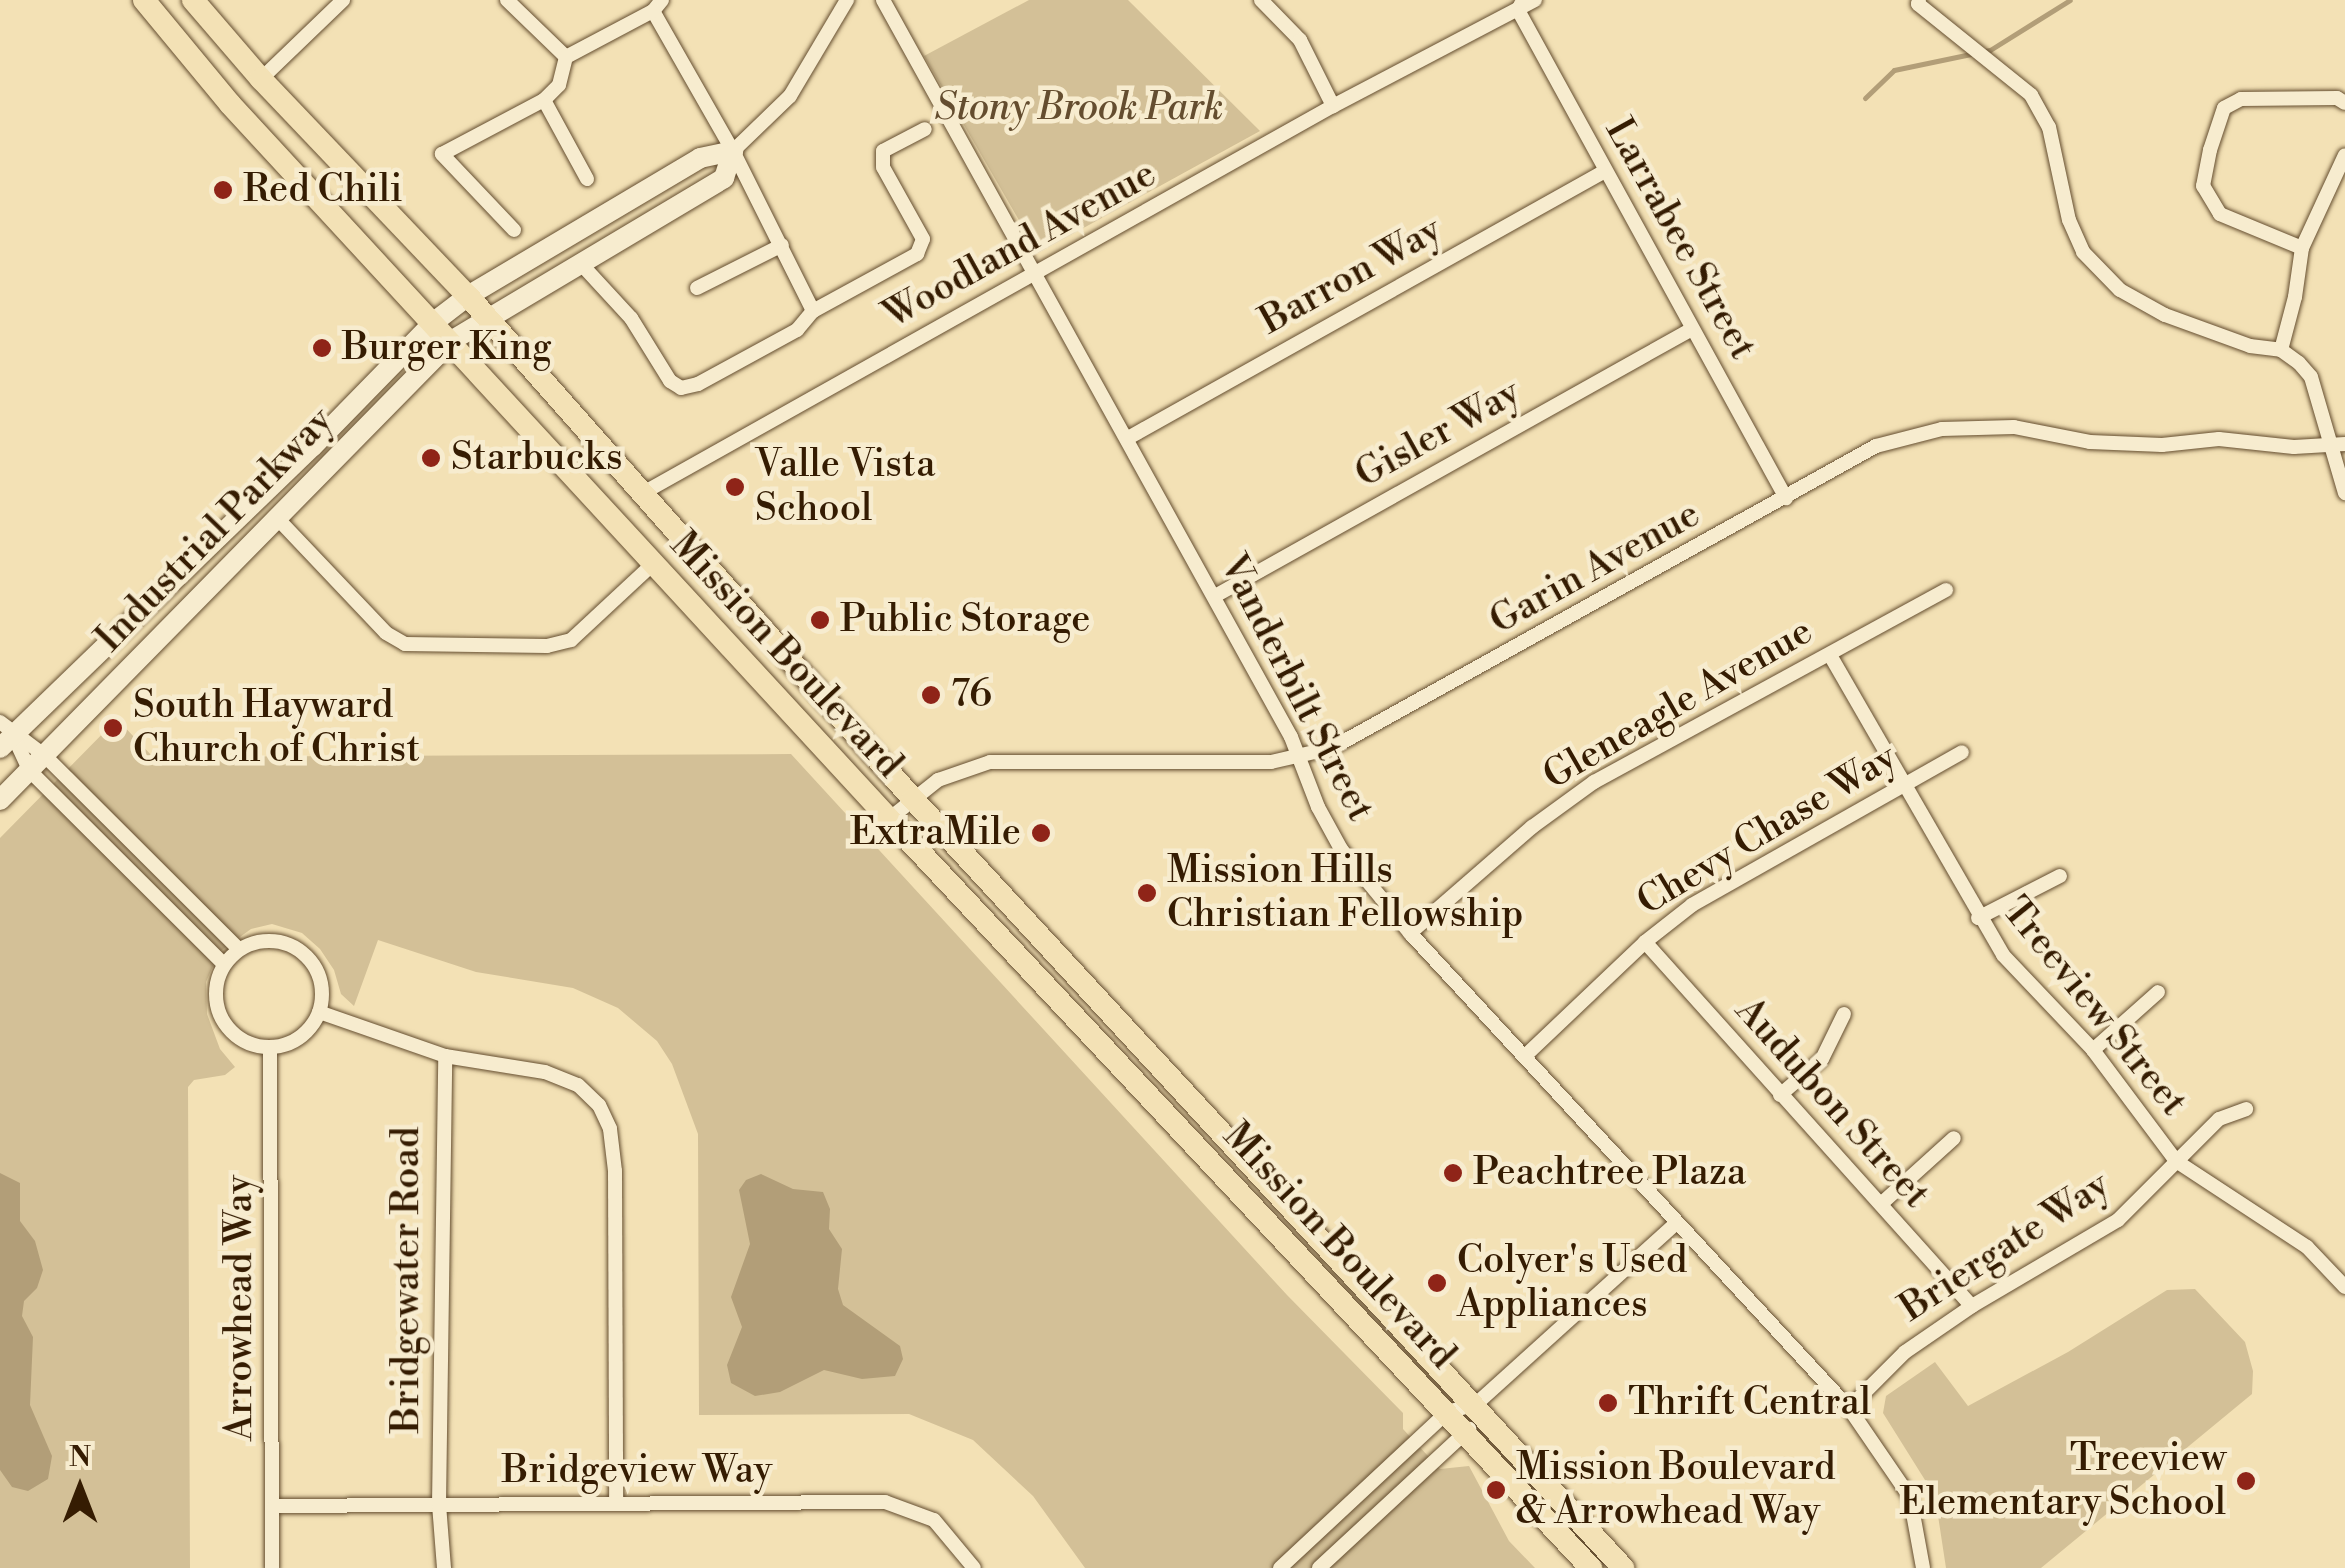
<!DOCTYPE html>
<style>
body{margin:0}
#map{position:relative;width:2345px;height:1568px;overflow:hidden;background:#f3e1b5;font-family:"Libre Bodoni",serif}
div>[style]{position:absolute}
.green>*{inset:0;background:#d3c097}
.water>*{inset:0;background:#b29e78}
.stream>*{height:5px;margin:-2.5px;padding:0 2.5px;transform-origin:2.5px;border-radius:2.5px;background:#b29e78}
.roads{filter:drop-shadow(0 0 2px #644d2f) drop-shadow(0 0 2px #644d2f)}
.street>*{height:14px;margin:-7px;padding:0 7px;transform-origin:7px;border-radius:7px;background:#f7eccf}
.street>.ring{margin:-7px;padding:0;box-sizing:content-box;background:none;border:14px solid #f7eccf;border-radius:50%}
.secondary>*{height:20px;margin:-10px;padding:0 10px;transform-origin:10px;border-radius:10px;background:#f7eccf}
.primary>*{height:22px;margin:-11px;padding:0 11px;transform-origin:11px;border-radius:11px;background:#f3e1b5}
.dots>*{width:28px;height:28px;translate:-50% -50%;box-sizing:border-box;border:5px solid #f7eccf;border-radius:50%}
span{translate:-50% -50%;white-space:nowrap;text-align:center;line-height:1.15;-webkit-text-stroke:9px #f7eccf;paint-order:stroke}
.park-label{font-size:38px;color:#644d2f;font-style:italic}
.poi-label{font-size:38px;color:#351c02}
.left{translate:0 -50%;text-align:left}
.right{translate:-100% -50%;text-align:right}
.street-label{font-size:38px;color:#351c02}
.north{position:absolute;left:30px;top:1438px;width:100px;height:100px;-webkit-text-stroke:8px #f7eccf;paint-order:stroke;rotate:0deg;font-size:28px;font-weight:700;line-height:40px;text-align:center;color:#351c02}
.north::after{content:'';display:block;margin:auto;width:35px;height:45px;background:#351c02;clip-path:polygon(50% 0,100% 100%,50% 72%,0 100%)}
</style>
<div id="map">
<div class="green">
<div style="clip-path:polygon(1029px 0,1128px 0,1260px 131px,1038px 253px,924px 56px)"></div>
<div style="clip-path:polygon(117px 719px,153px 757px,791px 754px,1287px 1295px,1403px 1413px,1403px 1429px,1440px 1469px,1469px 1466px,1509px 1541px,1535px 1568px,1085px 1568px,1033px 1496px,973px 1440px,909px 1414px,699px 1415px,698px 1134px,672px 1064px,657px 1041px,618px 1008px,573px 988px,476px 972px,378px 940px,354px 1006px,341px 994px,334px 970px,320px 949px,302px 933px,272px 924px,251px 929px,219px 952px,206px 982px,207px 1014px,220px 1049px,235px 1067px,225px 1075px,194px 1080px,188px 1087px,190px 1568px,0 1568px,0 838px)"></div>
<div style="clip-path:polygon(2195px 1289px,2245px 1342px,2253px 1371px,2252px 1394px,2041px 1568px,1946px 1568px,1935px 1496px,1883px 1413px,1886px 1396px,1935px 1362px,1968px 1406px,2068px 1352px,2167px 1290px)"></div>
</div>
<div class="water">
<div style="clip-path:polygon(0 1173px,20px 1183px,20px 1221px,35px 1241px,43px 1270px,37px 1288px,24px 1301px,22px 1316px,33px 1337px,30px 1405px,52px 1456px,48px 1479px,28px 1491px,12px 1487px,0 1470px)"></div>
<div style="clip-path:polygon(761px 1174px,793px 1189px,823px 1192px,830px 1209px,829px 1229px,842px 1249px,838px 1289px,843px 1305px,900px 1346px,903px 1359px,895px 1376px,862px 1379px,824px 1370px,780px 1392px,755px 1396px,731px 1383px,727px 1365px,742px 1327px,731px 1297px,750px 1244px,739px 1190px,746px 1180px)"></div>
</div>
<div class="stream">
<div style="left:1865px;top:98px;width:40px;rotate:-44deg"></div>
<div style="left:1894px;top:70px;width:98px;rotate:-11.8deg"></div>
<div style="left:1990px;top:50px;width:94px;rotate:-32deg"></div>
</div>
<div class="roads">
<div class="street">
<div style="left:507px;top:0;width:82px;rotate:44deg"></div>
<div style="left:662px;top:0;width:14px;rotate:129deg"></div>
<div style="left:653px;top:11px;width:161px;rotate:60.3deg"></div>
<div style="left:733px;top:151px;width:179px;rotate:63.4deg"></div>
<div style="left:883px;top:0;width:842px;rotate:61.03deg"></div>
<div style="left:1291px;top:737px;width:75px;rotate:68.9deg"></div>
<div style="left:1318px;top:807px;width:48px;rotate:61.3deg"></div>
<div style="left:1341px;top:849px;width:109px;rotate:50.6deg"></div>
<div style="left:1410px;top:933px;width:647px;rotate:47.26deg"></div>
<div style="left:1849px;top:1408px;width:108px;rotate:55.6deg"></div>
<div style="left:1910px;top:1497px;width:72px;rotate:79.6deg"></div>
<div style="left:1261px;top:0;width:56px;rotate:45.7deg"></div>
<div style="left:1300px;top:40px;width:74px;rotate:63.4deg"></div>
<div style="left:1919px;top:0;width:4px;rotate:104deg"></div>
<div style="left:1918px;top:4px;width:145px;rotate:38.8deg"></div>
<div style="left:2031px;top:95px;width:37px;rotate:61deg"></div>
<div style="left:2049px;top:127px;width:95px;rotate:77.9deg"></div>
<div style="left:2069px;top:220px;width:35px;rotate:66deg"></div>
<div style="left:2083px;top:252px;width:53px;rotate:45.8deg"></div>
<div style="left:2120px;top:290px;width:51px;rotate:29.1deg"></div>
<div style="left:2165px;top:315px;width:90px;rotate:20deg"></div>
<div style="left:2250px;top:346px;width:31px;rotate:7deg"></div>
<div style="left:2281px;top:350px;width:22px;rotate:36deg"></div>
<div style="left:2299px;top:363px;width:18px;rotate:49deg"></div>
<div style="left:2311px;top:377px;width:121px;rotate:73.7deg"></div>
<div style="left:1521px;top:4px;width:7px;rotate:117deg"></div>
<div style="left:1518px;top:10px;width:557px;rotate:61.23deg"></div>
<div style="left:566px;top:57px;width:98px;rotate:-27.9deg"></div>
<div style="left:261px;top:79px;width:114px;rotate:-43.9deg"></div>
<div style="left:544px;top:100px;width:90px;rotate:61.4deg"></div>
<div style="left:733px;top:151px;width:79px;rotate:-44deg"></div>
<div style="left:790px;top:96px;width:112px;rotate:-59.3deg"></div>
<div style="left:514px;top:230px;width:105px;rotate:-133.5deg"></div>
<div style="left:442px;top:154px;width:115px;rotate:-27.9deg"></div>
<div style="left:544px;top:100px;width:21px;rotate:-45deg"></div>
<div style="left:559px;top:85px;width:29px;rotate:-76deg"></div>
<div style="left:2302px;top:248px;width:89px;rotate:-157.5deg"></div>
<div style="left:2220px;top:214px;width:33px;rotate:-121deg"></div>
<div style="left:2203px;top:186px;width:37px;rotate:-79deg"></div>
<div style="left:2210px;top:150px;width:44px;rotate:-71.6deg"></div>
<div style="left:2224px;top:108px;width:19px;rotate:-28deg"></div>
<div style="left:2241px;top:99px;width:96px;rotate:-0.6deg"></div>
<div style="left:2337px;top:98px;width:9px;rotate:32deg"></div>
<div style="left:583px;top:266px;width:71px;rotate:47.3deg"></div>
<div style="left:631px;top:318px;width:74px;rotate:58.2deg"></div>
<div style="left:670px;top:381px;width:13px;rotate:32deg"></div>
<div style="left:681px;top:388px;width:17px;rotate:-13deg"></div>
<div style="left:698px;top:384px;width:113px;rotate:-28.6deg"></div>
<div style="left:797px;top:330px;width:25px;rotate:-50deg"></div>
<div style="left:813px;top:311px;width:119px;rotate:-28.7deg"></div>
<div style="left:917px;top:254px;width:16px;rotate:-68deg"></div>
<div style="left:923px;top:239px;width:82px;rotate:-119.1deg"></div>
<div style="left:883px;top:167px;width:16px;rotate:-90deg"></div>
<div style="left:883px;top:151px;width:47px;rotate:-27.6deg"></div>
<div style="left:697px;top:288px;width:95px;rotate:-26.8deg"></div>
<div style="left:2281px;top:350px;width:55px;rotate:-75.2deg"></div>
<div style="left:2295px;top:297px;width:49px;rotate:-81.9deg"></div>
<div style="left:2302px;top:248px;width:102px;rotate:-65.2deg"></div>
<div style="left:1128px;top:438px;width:547px;rotate:-29.24deg"></div>
<div style="left:643px;top:493px;width:791px;rotate:-29.29deg"></div>
<div style="left:1333px;top:106px;width:228px;rotate:-27.7deg"></div>
<div style="left:277px;top:518px;width:158px;rotate:46.5deg"></div>
<div style="left:386px;top:633px;width:22px;rotate:30deg"></div>
<div style="left:405px;top:644px;width:142px;rotate:0.8deg"></div>
<div style="left:547px;top:646px;width:25px;rotate:-14deg"></div>
<div style="left:571px;top:640px;width:113px;rotate:-42.9deg"></div>
<div style="left:1215px;top:596px;width:547px;rotate:-29.24deg"></div>
<div style="left:1830px;top:655px;width:346px;rotate:60deg"></div>
<div style="left:2003px;top:955px;width:131px;rotate:46.5deg"></div>
<div style="left:2093px;top:1050px;width:139px;rotate:53.2deg"></div>
<div style="left:2176px;top:1161px;width:157px;rotate:33.3deg"></div>
<div style="left:2307px;top:1247px;width:55px;rotate:46.5deg"></div>
<div style="left:0;top:722px;width:55px;rotate:36.9deg"></div>
<div style="left:44px;top:755px;width:275px;rotate:44.9deg"></div>
<div style="left:13px;top:735px;width:38px;rotate:65deg"></div>
<div style="left:29px;top:770px;width:275px;rotate:44.9deg"></div>
<div style="left:889px;top:819px;width:63px;rotate:-38.5deg"></div>
<div style="left:938px;top:780px;width:55px;rotate:-19.1deg"></div>
<div style="left:990px;top:762px;width:281px"></div>
<div style="left:1271px;top:762px;width:63px;rotate:-12.9deg"></div>
<div style="left:1332px;top:748px;width:622px;rotate:-29.04deg"></div>
<div style="left:1876px;top:446px;width:68px;rotate:-14.4deg"></div>
<div style="left:1942px;top:429px;width:72px;rotate:-1.6deg"></div>
<div style="left:2014px;top:427px;width:77px;rotate:11.2deg"></div>
<div style="left:2090px;top:442px;width:72px;rotate:2.4deg"></div>
<div style="left:2162px;top:445px;width:57px;rotate:-6deg"></div>
<div style="left:2219px;top:439px;width:75px;rotate:6.1deg"></div>
<div style="left:2294px;top:447px;width:51px;rotate:-3.4deg"></div>
<div style="left:1978px;top:918px;width:92px;rotate:-27.1deg"></div>
<div style="left:1410px;top:933px;width:162px;rotate:-41deg"></div>
<div style="left:1532px;top:827px;width:77px;rotate:-36deg"></div>
<div style="left:1594px;top:782px;width:401px;rotate:-28.6deg"></div>
<div class="ring" style="left:216px;top:941px;width:92px;height:92px"></div>
<div style="left:1645px;top:942px;width:489px;rotate:48.1deg"></div>
<div style="left:319px;top:1012px;width:133px;rotate:19.2deg"></div>
<div style="left:445px;top:1056px;width:101px;rotate:9.1deg"></div>
<div style="left:545px;top:1072px;width:35px;rotate:22deg"></div>
<div style="left:578px;top:1085px;width:29px;rotate:44deg"></div>
<div style="left:599px;top:1105px;width:26px;rotate:65deg"></div>
<div style="left:610px;top:1129px;width:42px;rotate:83.2deg"></div>
<div style="left:615px;top:1171px;width:333px;rotate:89.8deg"></div>
<div style="left:270px;top:1047px;width:521px;rotate:89.78deg"></div>
<div style="left:2093px;top:1050px;width:87px;rotate:-41.7deg"></div>
<div style="left:1525px;top:1056px;width:166px;rotate:-43.5deg"></div>
<div style="left:1645px;top:942px;width:60px;rotate:-38.2deg"></div>
<div style="left:1692px;top:905px;width:310px;rotate:-29.5deg"></div>
<div style="left:1780px;top:1095px;width:55px;rotate:-40.6deg"></div>
<div style="left:1822px;top:1059px;width:50px;rotate:-63.9deg"></div>
<div style="left:1881px;top:1204px;width:98px;rotate:-42.1deg"></div>
<div style="left:1849px;top:1408px;width:79px;rotate:-45deg"></div>
<div style="left:1905px;top:1352px;width:81px;rotate:-34.5deg"></div>
<div style="left:1972px;top:1306px;width:169px;rotate:-30.5deg"></div>
<div style="left:2118px;top:1220px;width:143px;rotate:-45deg"></div>
<div style="left:2219px;top:1119px;width:29px;rotate:-20deg"></div>
<div style="left:274px;top:1506px;width:611px;rotate:-0.38deg"></div>
<div style="left:885px;top:1502px;width:52px;rotate:20.2deg"></div>
<div style="left:934px;top:1520px;width:62px;rotate:50.2deg"></div>
<div style="left:444px;top:1568px;width:63px;rotate:-94.5deg"></div>
<div style="left:439px;top:1505px;width:449px;rotate:-89.2deg"></div>
<div style="left:1280px;top:1568px;width:229px;rotate:-43deg"></div>
<div style="left:1447px;top:1412px;width:30px;rotate:-15deg"></div>
<div style="left:1476px;top:1404px;width:268px;rotate:-42.1deg"></div>
<div style="left:1319px;top:1568px;width:205px;rotate:-42.8deg"></div>
</div>
<div class="secondary">
<div style="left:0;top:748px;width:434px;rotate:-44deg"></div>
<div style="left:312px;top:447px;width:175px;rotate:-45.7deg"></div>
<div style="left:434px;top:322px;width:43px;rotate:-37.4deg"></div>
<div style="left:468px;top:296px;width:270px;rotate:-30.7deg"></div>
<div style="left:700px;top:158px;width:34px;rotate:-12deg"></div>
<div style="left:0;top:800px;width:643px;rotate:-45.5deg"></div>
<div style="left:451px;top:341px;width:318px;rotate:-30.8deg"></div>
<div style="left:724px;top:178px;width:28px;rotate:-72deg"></div>
</div>
<div class="primary">
<div style="left:144px;top:0;width:135px;rotate:50.4deg"></div>
<div style="left:230px;top:104px;width:972px;rotate:47.33deg"></div>
<div style="left:889px;top:819px;width:1027px;rotate:46.86deg"></div>
<div style="left:193px;top:0;width:104px;rotate:49.3deg"></div>
<div style="left:261px;top:79px;width:300px;rotate:46.4deg"></div>
<div style="left:468px;top:296px;width:672px;rotate:48.5deg"></div>
<div style="left:913px;top:799px;width:1047px;rotate:47.28deg"></div>
</div>
</div>
<div class="dots">
<div style="left:223px;top:190px;background:#8f2418"></div>
<div style="left:322px;top:348px;background:#8f2418"></div>
<div style="left:431px;top:458px;background:#8f2418"></div>
<div style="left:735px;top:487px;background:#8f2418"></div>
<div style="left:820px;top:620px;background:#8f2418"></div>
<div style="left:931px;top:695px;background:#8f2418"></div>
<div style="left:113px;top:728px;background:#8f2418"></div>
<div style="left:1041px;top:833px;background:#8f2418"></div>
<div style="left:1147px;top:893px;background:#8f2418"></div>
<div style="left:1453px;top:1173px;background:#8f2418"></div>
<div style="left:1437px;top:1283px;background:#8f2418"></div>
<div style="left:1608px;top:1403px;background:#8f2418"></div>
<div style="left:2246px;top:1481px;background:#8f2418"></div>
<div style="left:1496px;top:1490px;background:#8f2418"></div>
</div>
<div class="park-label">
<span style="left:1079px;top:108px">Stony Brook Park</span>
</div>
<div class="poi-label">
<span class="left" style="left:243px;top:190px">Red Chili</span>
<span class="left" style="left:342px;top:348px">Burger King</span>
<span class="left" style="left:451px;top:458px">Starbucks</span>
<span class="left" style="left:755px;top:487px">Valle Vista<br>School</span>
<span class="left" style="left:840px;top:620px">Public Storage</span>
<span class="left" style="left:951px;top:695px">76</span>
<span class="left" style="left:133px;top:728px">South Hayward<br>Church of Christ</span>
<span class="right" style="left:1021px;top:833px">ExtraMile</span>
<span class="left" style="left:1167px;top:893px">Mission Hills<br>Christian Fellowship</span>
<span class="left" style="left:1473px;top:1173px">Peachtree Plaza</span>
<span class="left" style="left:1457px;top:1283px">Colyer's Used<br>Appliances</span>
<span class="left" style="left:1628px;top:1403px">Thrift Central</span>
<span class="right" style="left:2226px;top:1481px">Treeview<br>Elementary School</span>
<span class="left" style="left:1516px;top:1490px">Mission Boulevard<br>&amp; Arrowhead Way</span>
</div>
<div class="street-label">
<span style="left:1680px;top:239px;rotate:61deg">Larrabee Street</span>
<span style="left:1020px;top:245px;rotate:-29deg">Woodland Avenue</span>
<span style="left:1351px;top:276px;rotate:-29deg">Barron Way</span>
<span style="left:1438px;top:434px;rotate:-29deg">Gisler Way</span>
<span style="left:215px;top:530px;rotate:-46deg">Industrial Parkway</span>
<span style="left:1595px;top:568px;rotate:-29deg">Garin Avenue</span>
<span style="left:786px;top:655px;rotate:47deg">Mission Boulevard</span>
<span style="left:1296px;top:688px;rotate:63deg">Vanderbilt Street</span>
<span style="left:1678px;top:704px;rotate:-30deg">Gleneagle Avenue</span>
<span style="left:1767px;top:830px;rotate:-31deg">Chevy Chase Way</span>
<span style="left:2094px;top:1007px;rotate:51deg">Treeview Street</span>
<span style="left:1832px;top:1103px;rotate:48deg">Audubon Street</span>
<span style="left:1339px;top:1246px;rotate:47deg">Mission Boulevard</span>
<span style="left:2005px;top:1247px;rotate:-33deg">Briergate Way</span>
<span style="left:407px;top:1280px;rotate:-90deg">Bridgewater Road</span>
<span style="left:240px;top:1308px;rotate:-90deg">Arrowhead Way</span>
<span style="left:637px;top:1471px">Bridgeview Way</span>
</div>
<div class="north">N</div>
</div>
